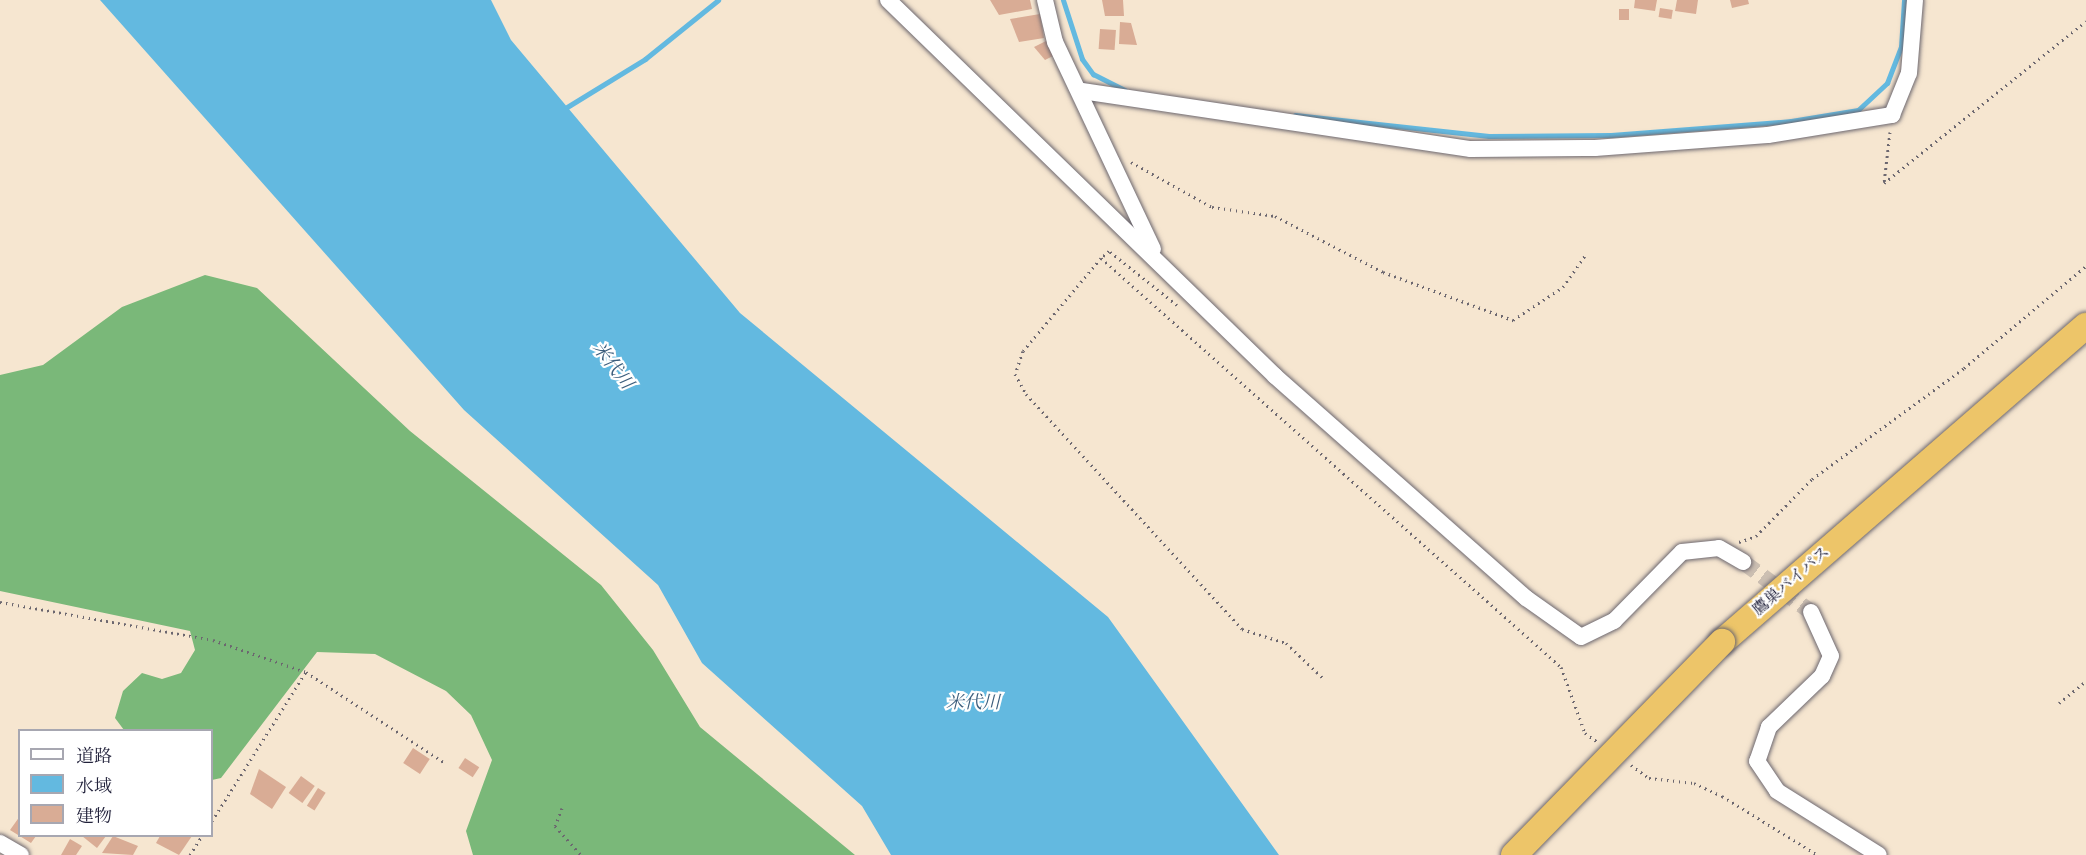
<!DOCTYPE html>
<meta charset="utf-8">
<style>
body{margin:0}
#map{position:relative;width:2086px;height:855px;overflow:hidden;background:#f6e6d0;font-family:"IM FELL French Canon","Noto Serif JP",serif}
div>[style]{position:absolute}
.forest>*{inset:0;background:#7ab879}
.water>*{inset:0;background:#63b9e0}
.stream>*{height:5px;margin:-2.5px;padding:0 2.5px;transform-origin:2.5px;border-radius:2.5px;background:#63b9e0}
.building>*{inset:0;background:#d9ac95;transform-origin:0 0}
.minor-tunnel>*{height:16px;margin-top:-8px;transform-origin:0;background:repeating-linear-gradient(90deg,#ccbfb2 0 16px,transparent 0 24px)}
.path>*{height:3px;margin-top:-1.5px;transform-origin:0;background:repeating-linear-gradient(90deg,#6c676f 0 1.5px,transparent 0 6px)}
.roads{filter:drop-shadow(0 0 2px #6c676f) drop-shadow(0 0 2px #6c676f)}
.minor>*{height:16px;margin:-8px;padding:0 8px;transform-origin:8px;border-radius:8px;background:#fff}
.highway>*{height:26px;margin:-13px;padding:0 13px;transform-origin:13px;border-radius:13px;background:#edc569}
.bridges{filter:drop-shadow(0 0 2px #6c676f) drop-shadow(0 0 2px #6c676f)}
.highway-bridge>*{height:26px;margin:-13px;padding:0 13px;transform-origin:13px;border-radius:13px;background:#edc569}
span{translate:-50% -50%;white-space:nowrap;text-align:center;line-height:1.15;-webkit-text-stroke:4.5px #fff;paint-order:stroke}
.street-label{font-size:16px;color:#22223b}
.water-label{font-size:18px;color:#3c5e7d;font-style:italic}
.legend{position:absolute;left:18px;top:729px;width:195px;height:108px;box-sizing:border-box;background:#fff;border:2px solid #a7a7b1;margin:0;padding:8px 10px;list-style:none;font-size:18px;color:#22223b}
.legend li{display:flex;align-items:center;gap:12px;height:30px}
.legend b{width:30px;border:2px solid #a7a7b1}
</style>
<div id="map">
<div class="forest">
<div style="clip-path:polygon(205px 275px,257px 288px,410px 431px,601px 585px,653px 650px,700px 727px,855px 855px,473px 855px,466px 831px,492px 760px,471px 715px,446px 691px,375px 654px,317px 652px,221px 778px,212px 780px,212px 730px,124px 730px,115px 718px,123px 691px,142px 673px,162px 679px,181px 673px,195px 650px,190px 631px,0 591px,0 375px,43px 365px,122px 307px)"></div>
</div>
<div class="water">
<div style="clip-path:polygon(100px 0,491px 0,511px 40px,740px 313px,1108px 617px,1279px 855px,891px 855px,862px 806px,702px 663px,658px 585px,464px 410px)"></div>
</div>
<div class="stream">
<div style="left:1063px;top:0;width:62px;rotate:72.1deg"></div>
<div style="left:1082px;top:59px;width:19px;rotate:54deg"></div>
<div style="left:1093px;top:74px;width:36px;rotate:27deg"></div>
<div style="left:567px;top:107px;width:92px;rotate:-31.6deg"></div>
<div style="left:645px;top:59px;width:94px;rotate:-38.9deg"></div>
<div style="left:1295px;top:115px;width:195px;rotate:6.2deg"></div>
<div style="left:1489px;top:136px;width:122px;rotate:-0.5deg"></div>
<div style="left:1611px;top:135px;width:181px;rotate:-4.4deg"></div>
<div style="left:1791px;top:121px;width:68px;rotate:-9.3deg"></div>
<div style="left:1858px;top:110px;width:40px;rotate:-43deg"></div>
<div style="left:1887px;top:83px;width:39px;rotate:-69deg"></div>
<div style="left:1901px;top:47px;width:47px;rotate:-86.3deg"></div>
</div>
<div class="building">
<div style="clip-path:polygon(990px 0,1030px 0,1032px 9px,999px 15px)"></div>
<div style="clip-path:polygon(1102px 0,1123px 0,1124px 16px,1105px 16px)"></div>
<div style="clip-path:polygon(1635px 0,1657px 0,1655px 11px,1634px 8px)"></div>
<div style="clip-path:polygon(1677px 0,1698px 0,1696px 14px,1675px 11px)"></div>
<div style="clip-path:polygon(1730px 0,1748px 0,1749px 4px,1732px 8px)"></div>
<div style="left:1660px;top:8px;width:13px;height:9px;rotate:9deg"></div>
<div style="left:1619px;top:9px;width:10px;height:11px"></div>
<div style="clip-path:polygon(1040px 14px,1044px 38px,1019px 42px,1010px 19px)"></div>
<div style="clip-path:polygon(1120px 22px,1131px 23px,1137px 45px,1119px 44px)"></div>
<div style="left:1100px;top:29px;width:16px;height:20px;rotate:4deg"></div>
<div style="clip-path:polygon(1048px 40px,1055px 55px,1045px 60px,1034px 47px)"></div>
<div style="left:413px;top:748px;width:20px;height:18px;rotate:33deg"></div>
<div style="left:465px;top:758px;width:17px;height:12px;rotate:33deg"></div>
<div style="clip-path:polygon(259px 769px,286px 787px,272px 809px,250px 794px)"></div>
<div style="left:301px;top:776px;width:17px;height:21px;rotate:36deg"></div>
<div style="left:318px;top:788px;width:9px;height:21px;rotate:32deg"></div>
<div style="clip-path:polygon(20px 816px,20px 836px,36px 836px,31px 843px,10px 830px)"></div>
<div style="clip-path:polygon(82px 836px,106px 836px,97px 848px)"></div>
<div style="clip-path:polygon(113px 836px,138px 846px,133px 855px,102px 853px)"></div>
<div style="clip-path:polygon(160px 836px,192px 836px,179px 855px,156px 843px)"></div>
<div style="clip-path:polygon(70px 839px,82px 846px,76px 855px,61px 855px)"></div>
</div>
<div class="minor-tunnel">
<div style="left:1743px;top:562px;width:84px;rotate:36.3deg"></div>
</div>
<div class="path">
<div style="left:1890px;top:132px;width:51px;rotate:96.7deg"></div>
<div style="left:1884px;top:183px;width:259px;rotate:-38.7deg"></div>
<div style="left:1131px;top:162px;width:93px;rotate:29.1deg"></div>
<div style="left:1212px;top:207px;width:64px;rotate:8.1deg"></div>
<div style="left:1275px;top:216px;width:122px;rotate:27.4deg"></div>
<div style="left:1383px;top:272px;width:139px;rotate:20.3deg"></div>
<div style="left:1513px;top:320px;width:60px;rotate:-33.4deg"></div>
<div style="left:1563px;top:287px;width:38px;rotate:-55deg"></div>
<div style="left:1101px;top:258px;width:121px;rotate:130deg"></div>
<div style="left:1023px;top:351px;width:24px;rotate:109deg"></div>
<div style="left:1015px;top:374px;width:23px;rotate:61deg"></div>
<div style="left:1026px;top:394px;width:319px;rotate:47.4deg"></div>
<div style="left:1242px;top:629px;width:46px;rotate:17.7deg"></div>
<div style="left:1286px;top:643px;width:50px;rotate:43.4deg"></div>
<div style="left:1177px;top:305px;width:87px;rotate:-141.5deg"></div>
<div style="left:1109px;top:251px;width:11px;rotate:139deg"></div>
<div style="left:1101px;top:258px;width:616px;rotate:41.64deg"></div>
<div style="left:1561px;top:667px;width:70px;rotate:70deg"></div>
<div style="left:1585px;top:733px;width:16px;rotate:35deg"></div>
<div style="left:1739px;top:542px;width:18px;rotate:-19deg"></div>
<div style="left:1756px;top:536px;width:80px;rotate:-45.5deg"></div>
<div style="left:1812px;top:479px;width:188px;rotate:-36.1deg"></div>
<div style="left:1964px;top:368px;width:159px;rotate:-39.9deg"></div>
<div style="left:0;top:602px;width:216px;rotate:10.1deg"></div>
<div style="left:213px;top:640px;width:98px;rotate:19deg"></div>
<div style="left:2059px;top:703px;width:35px;rotate:-39deg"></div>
<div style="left:1631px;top:765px;width:22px;rotate:36deg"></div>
<div style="left:1649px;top:778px;width:45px;rotate:6.3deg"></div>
<div style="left:1694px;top:783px;width:31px;rotate:25deg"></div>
<div style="left:1722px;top:796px;width:113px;rotate:31.6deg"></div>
<div style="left:562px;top:808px;width:19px;rotate:111deg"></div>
<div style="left:555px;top:826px;width:39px;rotate:48deg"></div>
<div style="left:212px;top:821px;width:176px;rotate:-57.8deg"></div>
<div style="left:306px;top:672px;width:166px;rotate:33.2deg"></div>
<div style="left:190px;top:855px;width:22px;rotate:-58deg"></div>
</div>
<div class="roads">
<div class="minor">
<div style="left:888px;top:0;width:540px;rotate:44.17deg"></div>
<div style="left:1275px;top:376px;width:335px;rotate:41.5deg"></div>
<div style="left:1526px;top:598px;width:67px;rotate:35.3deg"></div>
<div style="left:1581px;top:637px;width:37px;rotate:-26deg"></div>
<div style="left:1614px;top:621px;width:97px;rotate:-45.4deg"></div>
<div style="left:1682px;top:552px;width:37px;rotate:-6deg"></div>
<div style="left:1719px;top:548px;width:28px;rotate:30deg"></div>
<div style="left:1045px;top:0;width:43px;rotate:76.6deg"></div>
<div style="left:1055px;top:42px;width:229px;rotate:64.7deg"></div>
<div style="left:1082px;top:91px;width:393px;rotate:8.5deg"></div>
<div style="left:1471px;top:149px;width:124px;rotate:-0.5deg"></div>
<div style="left:1595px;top:148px;width:173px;rotate:-4.3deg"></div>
<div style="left:1768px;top:135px;width:126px;rotate:-9.2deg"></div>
<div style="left:1892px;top:115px;width:45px;rotate:-68deg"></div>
<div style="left:1909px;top:73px;width:73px;rotate:-85.3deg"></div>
<div style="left:1811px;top:612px;width:48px;rotate:65.6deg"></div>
<div style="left:1831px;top:656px;width:22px;rotate:114deg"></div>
<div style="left:1822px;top:676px;width:74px;rotate:136.1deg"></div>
<div style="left:1769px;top:727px;width:36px;rotate:109deg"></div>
<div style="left:1757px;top:761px;width:36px;rotate:56deg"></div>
<div style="left:1777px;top:791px;width:120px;rotate:32.1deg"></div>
<div style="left:0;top:843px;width:24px;rotate:30deg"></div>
</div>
<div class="highway">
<div style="left:1722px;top:642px;width:482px;rotate:-41deg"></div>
</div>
</div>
<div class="bridges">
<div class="highway-bridge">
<div style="left:1514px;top:855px;width:298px;rotate:-45.7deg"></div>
</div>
</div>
<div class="street-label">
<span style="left:1791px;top:581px;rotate:-41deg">鷹巣バイパス</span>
</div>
<div class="water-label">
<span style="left:612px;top:366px;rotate:52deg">米代川</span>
<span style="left:973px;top:703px">米代川</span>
</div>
<ul class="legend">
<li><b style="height:8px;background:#fff"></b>道路</li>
<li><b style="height:16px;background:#63b9e0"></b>水域</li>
<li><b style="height:16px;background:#d9ac95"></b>建物</li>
</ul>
</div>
